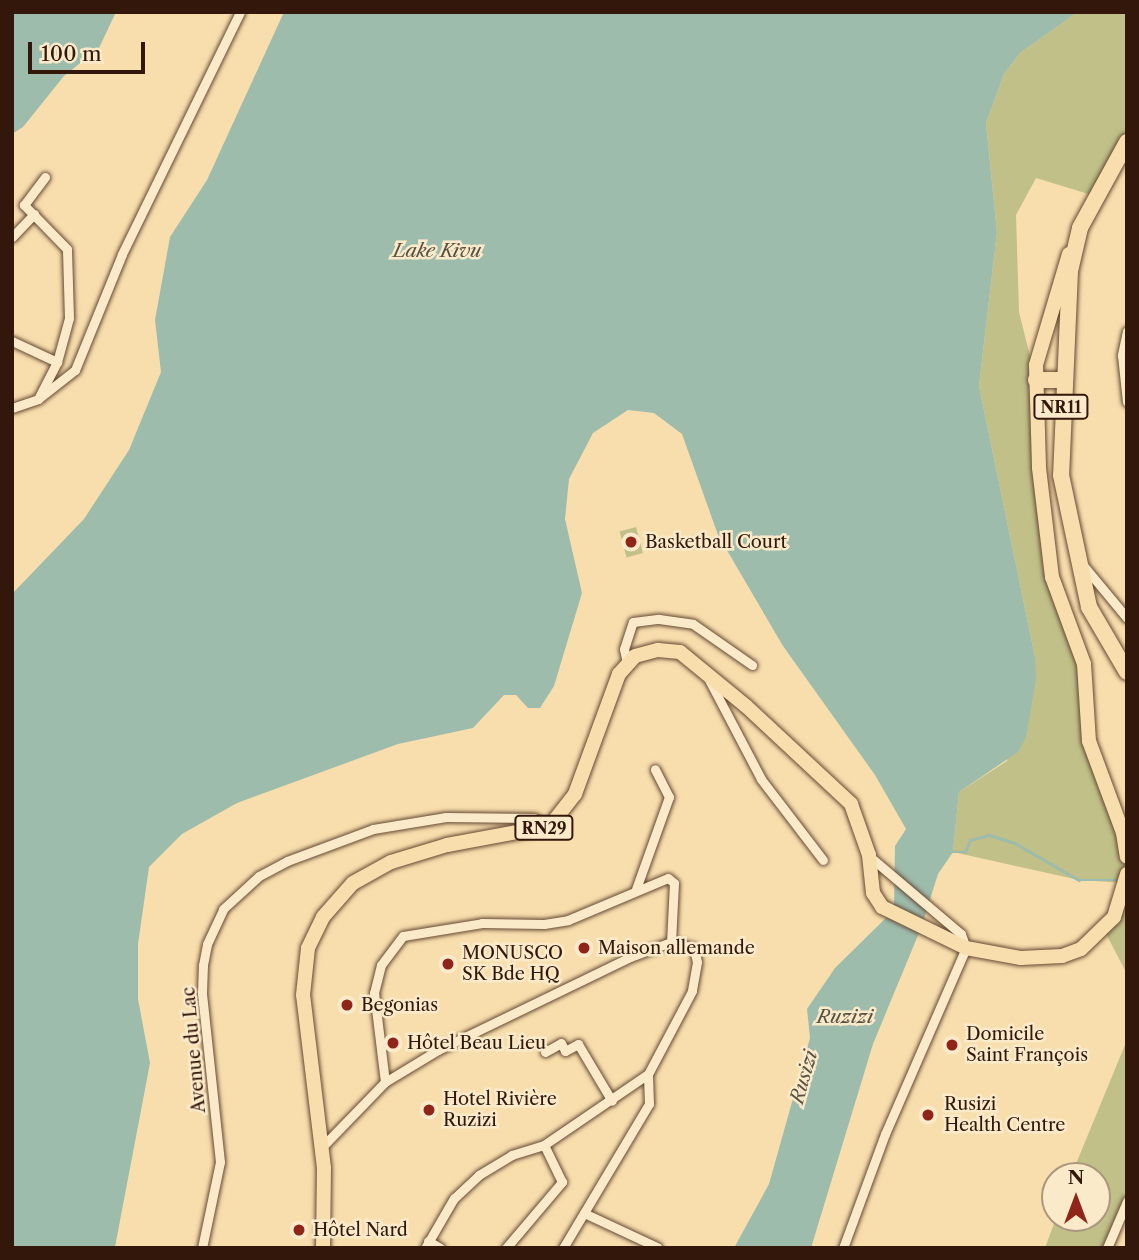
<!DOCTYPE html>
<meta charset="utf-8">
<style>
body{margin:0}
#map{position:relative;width:1139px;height:1260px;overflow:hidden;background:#f8dead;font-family:"Libre Caslon Text",serif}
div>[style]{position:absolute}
.green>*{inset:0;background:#c0c088;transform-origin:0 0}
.water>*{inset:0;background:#9dbcac}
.stream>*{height:2.5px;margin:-1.25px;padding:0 1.25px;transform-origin:1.25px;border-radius:1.25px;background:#9dbcac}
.roads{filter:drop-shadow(0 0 2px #654934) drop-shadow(0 0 2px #654934)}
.street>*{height:9px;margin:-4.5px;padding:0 4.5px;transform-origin:4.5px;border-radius:4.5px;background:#faeaca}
.primary>*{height:14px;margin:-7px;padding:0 7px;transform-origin:7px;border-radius:7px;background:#f8dead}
.highway>*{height:16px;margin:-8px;padding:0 8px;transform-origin:8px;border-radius:8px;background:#f8dead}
.dots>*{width:19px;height:19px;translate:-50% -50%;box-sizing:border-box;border:4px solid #faeaca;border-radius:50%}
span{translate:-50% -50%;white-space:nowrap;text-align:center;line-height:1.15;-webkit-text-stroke:5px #faeaca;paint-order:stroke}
.shield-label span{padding:2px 5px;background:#faeaca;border:2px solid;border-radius:5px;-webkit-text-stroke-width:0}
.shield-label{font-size:16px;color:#34170b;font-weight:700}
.poi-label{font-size:18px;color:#34170b}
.left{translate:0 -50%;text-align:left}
.street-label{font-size:18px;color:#34170b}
.water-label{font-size:19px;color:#595143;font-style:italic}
.frame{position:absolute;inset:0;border:14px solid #34170b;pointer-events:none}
.north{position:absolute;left:1041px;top:1162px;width:70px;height:70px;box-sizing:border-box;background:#faeaca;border:2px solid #ab967e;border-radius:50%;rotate:0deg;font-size:19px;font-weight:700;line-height:28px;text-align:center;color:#34170b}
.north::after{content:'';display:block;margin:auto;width:24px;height:32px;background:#8f2418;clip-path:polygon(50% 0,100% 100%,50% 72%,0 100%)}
.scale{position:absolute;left:28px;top:42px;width:117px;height:32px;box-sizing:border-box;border:4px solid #34170b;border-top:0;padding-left:9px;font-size:21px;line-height:24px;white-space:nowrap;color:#34170b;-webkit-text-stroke:5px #faeaca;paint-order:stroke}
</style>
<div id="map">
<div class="green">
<div style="clip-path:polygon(1078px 12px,1127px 12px,1127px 142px,1095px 196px,1036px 178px,1016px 215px,1019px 312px,1036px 380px,1047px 549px,1074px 641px,1087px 724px,1127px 857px,1127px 974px,1104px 930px,1125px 883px,1079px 880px,953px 852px,959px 792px,1007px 761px,1035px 657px,979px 386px,997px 232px,986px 123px,1004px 74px,1020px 53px)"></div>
<div style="left:636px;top:527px;width:27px;height:17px;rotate:75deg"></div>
<div style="clip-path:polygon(1127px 1040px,1127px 1201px,1107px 1248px,1045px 1248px,1056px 1218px,1097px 1218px,1097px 1176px,1071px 1176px)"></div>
</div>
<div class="water">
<div style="clip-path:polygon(12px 12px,116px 12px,99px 48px,64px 76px,23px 127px,12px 134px)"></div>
<div style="clip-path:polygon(284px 12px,1078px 12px,1020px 53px,1004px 74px,986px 123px,997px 232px,979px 386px,1035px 657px,1036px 679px,1026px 737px,1018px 752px,959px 792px,953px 852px,938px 874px,921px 928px,873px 1044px,811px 1248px,734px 1248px,769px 1184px,810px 1038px,807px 1009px,835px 968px,894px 910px,895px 846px,906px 829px,875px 775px,783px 646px,718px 535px,682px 434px,654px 413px,628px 410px,593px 433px,569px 479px,565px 519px,582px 593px,554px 686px,540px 708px,528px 708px,516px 695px,504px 695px,473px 728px,398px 744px,237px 803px,182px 834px,149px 867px,138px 944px,138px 999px,150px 1063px,115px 1247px,12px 1248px,12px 594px,84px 519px,129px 450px,161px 372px,155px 320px,170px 237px,207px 180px)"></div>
</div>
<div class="stream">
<div style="left:949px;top:852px;width:16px"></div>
<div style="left:965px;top:852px;width:13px;rotate:-67deg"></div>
<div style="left:970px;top:840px;width:20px;rotate:-15deg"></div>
<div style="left:989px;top:835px;width:27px;rotate:17deg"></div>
<div style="left:1015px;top:843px;width:74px;rotate:30deg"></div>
<div style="left:1079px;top:880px;width:41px"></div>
</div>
<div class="roads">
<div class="street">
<div style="left:12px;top:237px;width:32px;rotate:-46deg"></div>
<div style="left:1127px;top:331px;width:25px;rotate:102deg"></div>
<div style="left:1122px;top:355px;width:47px;rotate:83.9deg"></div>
<div style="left:12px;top:341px;width:50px;rotate:25deg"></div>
<div style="left:38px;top:399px;width:42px;rotate:-62.8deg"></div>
<div style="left:57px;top:362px;width:46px;rotate:-74.7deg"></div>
<div style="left:69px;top:318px;width:69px;rotate:-91.7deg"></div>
<div style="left:67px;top:249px;width:62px;rotate:-134.3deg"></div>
<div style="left:24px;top:205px;width:35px;rotate:-53deg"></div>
<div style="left:12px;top:408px;width:28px;rotate:-19deg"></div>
<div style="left:38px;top:399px;width:47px;rotate:-38.1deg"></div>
<div style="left:75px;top:370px;width:125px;rotate:-67.9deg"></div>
<div style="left:122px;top:254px;width:269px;rotate:-64deg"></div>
<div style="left:1083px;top:565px;width:69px;rotate:50.3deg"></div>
<div style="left:627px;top:663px;width:14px;rotate:-102deg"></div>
<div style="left:624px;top:649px;width:28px;rotate:-72deg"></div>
<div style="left:633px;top:622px;width:26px;rotate:-7deg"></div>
<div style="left:659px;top:619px;width:34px;rotate:8deg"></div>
<div style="left:693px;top:624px;width:72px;rotate:34.8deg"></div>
<div style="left:707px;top:676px;width:116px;rotate:62.3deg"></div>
<div style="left:761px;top:779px;width:102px;rotate:52.6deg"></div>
<div style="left:636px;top:889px;width:98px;rotate:-70.3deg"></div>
<div style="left:669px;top:797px;width:31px;rotate:-117deg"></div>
<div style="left:545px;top:1052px;width:18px;rotate:-29deg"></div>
<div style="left:561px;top:1043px;width:9px;rotate:63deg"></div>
<div style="left:565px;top:1051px;width:15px;rotate:-28deg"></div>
<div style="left:578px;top:1044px;width:66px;rotate:59.2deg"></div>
<div style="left:385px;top:1082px;width:62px;rotate:-31.1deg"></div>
<div style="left:438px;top:1050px;width:213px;rotate:-25.8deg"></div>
<div style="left:630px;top:957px;width:44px;rotate:-20.1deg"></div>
<div style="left:671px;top:942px;width:24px;rotate:15deg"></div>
<div style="left:694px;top:948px;width:14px;rotate:78deg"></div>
<div style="left:697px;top:962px;width:29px;rotate:100deg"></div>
<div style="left:692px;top:991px;width:94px;rotate:117.9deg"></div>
<div style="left:648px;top:1074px;width:126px;rotate:145.7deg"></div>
<div style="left:544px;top:1145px;width:34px;rotate:163deg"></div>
<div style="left:512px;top:1155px;width:39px;rotate:149deg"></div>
<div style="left:479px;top:1175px;width:34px;rotate:137deg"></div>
<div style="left:454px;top:1198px;width:58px;rotate:120.1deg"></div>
<div style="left:322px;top:1147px;width:91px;rotate:-45.9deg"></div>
<div style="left:385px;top:1082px;width:90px;rotate:-97deg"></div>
<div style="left:374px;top:993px;width:29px;rotate:-76deg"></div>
<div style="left:381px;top:965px;width:36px;rotate:-53deg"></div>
<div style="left:403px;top:936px;width:80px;rotate:-9.3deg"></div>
<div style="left:482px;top:923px;width:62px;rotate:0.9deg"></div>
<div style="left:544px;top:924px;width:24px;rotate:-9deg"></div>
<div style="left:568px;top:920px;width:108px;rotate:-22.8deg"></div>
<div style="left:668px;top:878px;width:8px;rotate:40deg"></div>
<div style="left:674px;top:883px;width:59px;rotate:92.9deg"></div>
<div style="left:584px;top:1213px;width:81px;rotate:25deg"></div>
<div style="left:428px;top:1241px;width:14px;rotate:30deg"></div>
<div style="left:202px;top:1248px;width:88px;rotate:-78.2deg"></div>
<div style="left:220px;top:1162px;width:170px;rotate:-96.1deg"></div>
<div style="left:202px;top:993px;width:28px;rotate:-88deg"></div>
<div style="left:203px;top:965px;width:21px;rotate:-79deg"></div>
<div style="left:207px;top:944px;width:38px;rotate:-65deg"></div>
<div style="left:223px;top:909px;width:49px;rotate:-42.5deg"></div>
<div style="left:259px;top:876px;width:32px;rotate:-28deg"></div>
<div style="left:287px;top:861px;width:92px;rotate:-20.4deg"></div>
<div style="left:373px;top:829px;width:74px;rotate:-9.3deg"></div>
<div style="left:446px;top:817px;width:88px;rotate:0.7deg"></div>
<div style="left:534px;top:818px;width:16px;rotate:27deg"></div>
<div style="left:506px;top:1248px;width:87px;rotate:-49.7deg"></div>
<div style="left:562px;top:1182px;width:41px;rotate:-115.9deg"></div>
<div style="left:563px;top:1248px;width:168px;rotate:-59.2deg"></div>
<div style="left:649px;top:1104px;width:30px;rotate:-92deg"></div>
<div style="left:843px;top:1248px;width:121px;rotate:-69.8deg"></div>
<div style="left:885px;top:1134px;width:203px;rotate:-66.5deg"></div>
<div style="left:966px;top:948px;width:15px;rotate:-110deg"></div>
<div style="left:961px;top:934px;width:121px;rotate:-139.7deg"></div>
<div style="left:1107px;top:1248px;width:51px;rotate:-66.9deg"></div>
</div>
<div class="primary">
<div style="left:1069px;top:254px;width:116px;rotate:106.6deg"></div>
<div style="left:1036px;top:365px;width:103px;rotate:88.3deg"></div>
<div style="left:1039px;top:468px;width:110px;rotate:83.2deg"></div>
<div style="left:1052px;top:577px;width:93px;rotate:69.8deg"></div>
<div style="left:1084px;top:664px;width:77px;rotate:86.3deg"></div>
<div style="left:1089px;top:741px;width:98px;rotate:69.7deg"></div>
<div style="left:1123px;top:833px;width:24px;rotate:81deg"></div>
<div style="left:323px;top:1248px;width:80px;rotate:-89.3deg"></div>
<div style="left:324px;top:1168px;width:174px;rotate:-96.9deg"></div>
<div style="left:303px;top:995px;width:47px;rotate:-83.9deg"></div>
<div style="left:308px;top:948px;width:34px;rotate:-64deg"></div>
<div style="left:323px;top:917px;width:45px;rotate:-48.6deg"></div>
<div style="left:353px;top:883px;width:43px;rotate:-28.9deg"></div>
<div style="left:391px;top:862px;width:59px;rotate:-16.9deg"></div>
<div style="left:447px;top:845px;width:105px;rotate:-10.5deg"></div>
<div style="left:550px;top:826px;width:41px;rotate:-52deg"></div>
<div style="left:575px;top:794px;width:128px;rotate:-69.9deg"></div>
<div style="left:619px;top:674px;width:24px;rotate:-48deg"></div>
<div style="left:635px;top:656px;width:24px;rotate:-15deg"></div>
<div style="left:658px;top:650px;width:22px;rotate:5deg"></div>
<div style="left:680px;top:652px;width:85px;rotate:39.3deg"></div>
<div style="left:746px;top:706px;width:144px;rotate:43deg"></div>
<div style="left:851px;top:804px;width:54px;rotate:70.6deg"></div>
<div style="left:869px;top:855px;width:38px;rotate:84deg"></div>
<div style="left:873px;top:893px;width:17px;rotate:57deg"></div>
<div style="left:882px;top:907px;width:93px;rotate:26deg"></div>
<div style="left:966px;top:948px;width:56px;rotate:10.3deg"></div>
<div style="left:1021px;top:958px;width:41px;rotate:-2.8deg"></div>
<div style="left:1062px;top:956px;width:20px;rotate:-20deg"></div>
<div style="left:1081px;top:949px;width:46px;rotate:-44.1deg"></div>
<div style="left:1114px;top:917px;width:45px;rotate:-73.2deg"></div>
</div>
<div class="highway">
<div style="left:1127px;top:142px;width:98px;rotate:118.7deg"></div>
<div style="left:1080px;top:228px;width:44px;rotate:103.1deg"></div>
<div style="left:1070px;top:271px;width:204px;rotate:92.5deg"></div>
<div style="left:1061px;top:475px;width:135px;rotate:78deg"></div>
<div style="left:1089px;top:607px;width:75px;rotate:59.7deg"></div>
<div style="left:1036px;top:380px;width:26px"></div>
</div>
</div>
<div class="dots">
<div style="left:631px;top:542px;background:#8f2418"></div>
<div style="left:584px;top:948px;background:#8f2418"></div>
<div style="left:448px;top:964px;background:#8f2418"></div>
<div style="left:347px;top:1005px;background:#8f2418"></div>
<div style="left:393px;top:1043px;background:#8f2418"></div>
<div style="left:952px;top:1045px;background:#8f2418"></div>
<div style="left:429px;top:1110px;background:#8f2418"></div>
<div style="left:928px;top:1115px;background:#8f2418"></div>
<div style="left:299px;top:1230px;background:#8f2418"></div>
</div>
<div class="shield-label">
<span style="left:1061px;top:407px">NR11</span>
<span style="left:544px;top:828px">RN29</span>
</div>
<div class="poi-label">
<span class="left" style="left:645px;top:542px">Basketball Court</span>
<span class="left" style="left:598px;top:948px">Maison allemande</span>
<span class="left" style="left:462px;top:964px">MONUSCO<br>SK Bde HQ</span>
<span class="left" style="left:361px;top:1005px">Begonias</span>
<span class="left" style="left:966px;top:1045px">Domicile<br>Saint François</span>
<span class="left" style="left:407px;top:1043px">Hôtel Beau Lieu</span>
<span class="left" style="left:443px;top:1110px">Hotel Rivière<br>Ruzizi</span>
<span class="left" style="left:944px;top:1115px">Rusizi<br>Health Centre</span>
<span class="left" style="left:313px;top:1230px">Hôtel Nard</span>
</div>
<div class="street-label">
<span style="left:194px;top:1050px;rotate:-95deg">Avenue du Lac</span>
</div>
<div class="water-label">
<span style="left:437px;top:251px">Lake Kivu</span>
<span style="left:845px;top:1017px">Ruzizi</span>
<span style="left:804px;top:1077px;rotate:-74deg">Rusizi</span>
</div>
<div class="frame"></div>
<div class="north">N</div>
<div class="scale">100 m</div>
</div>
